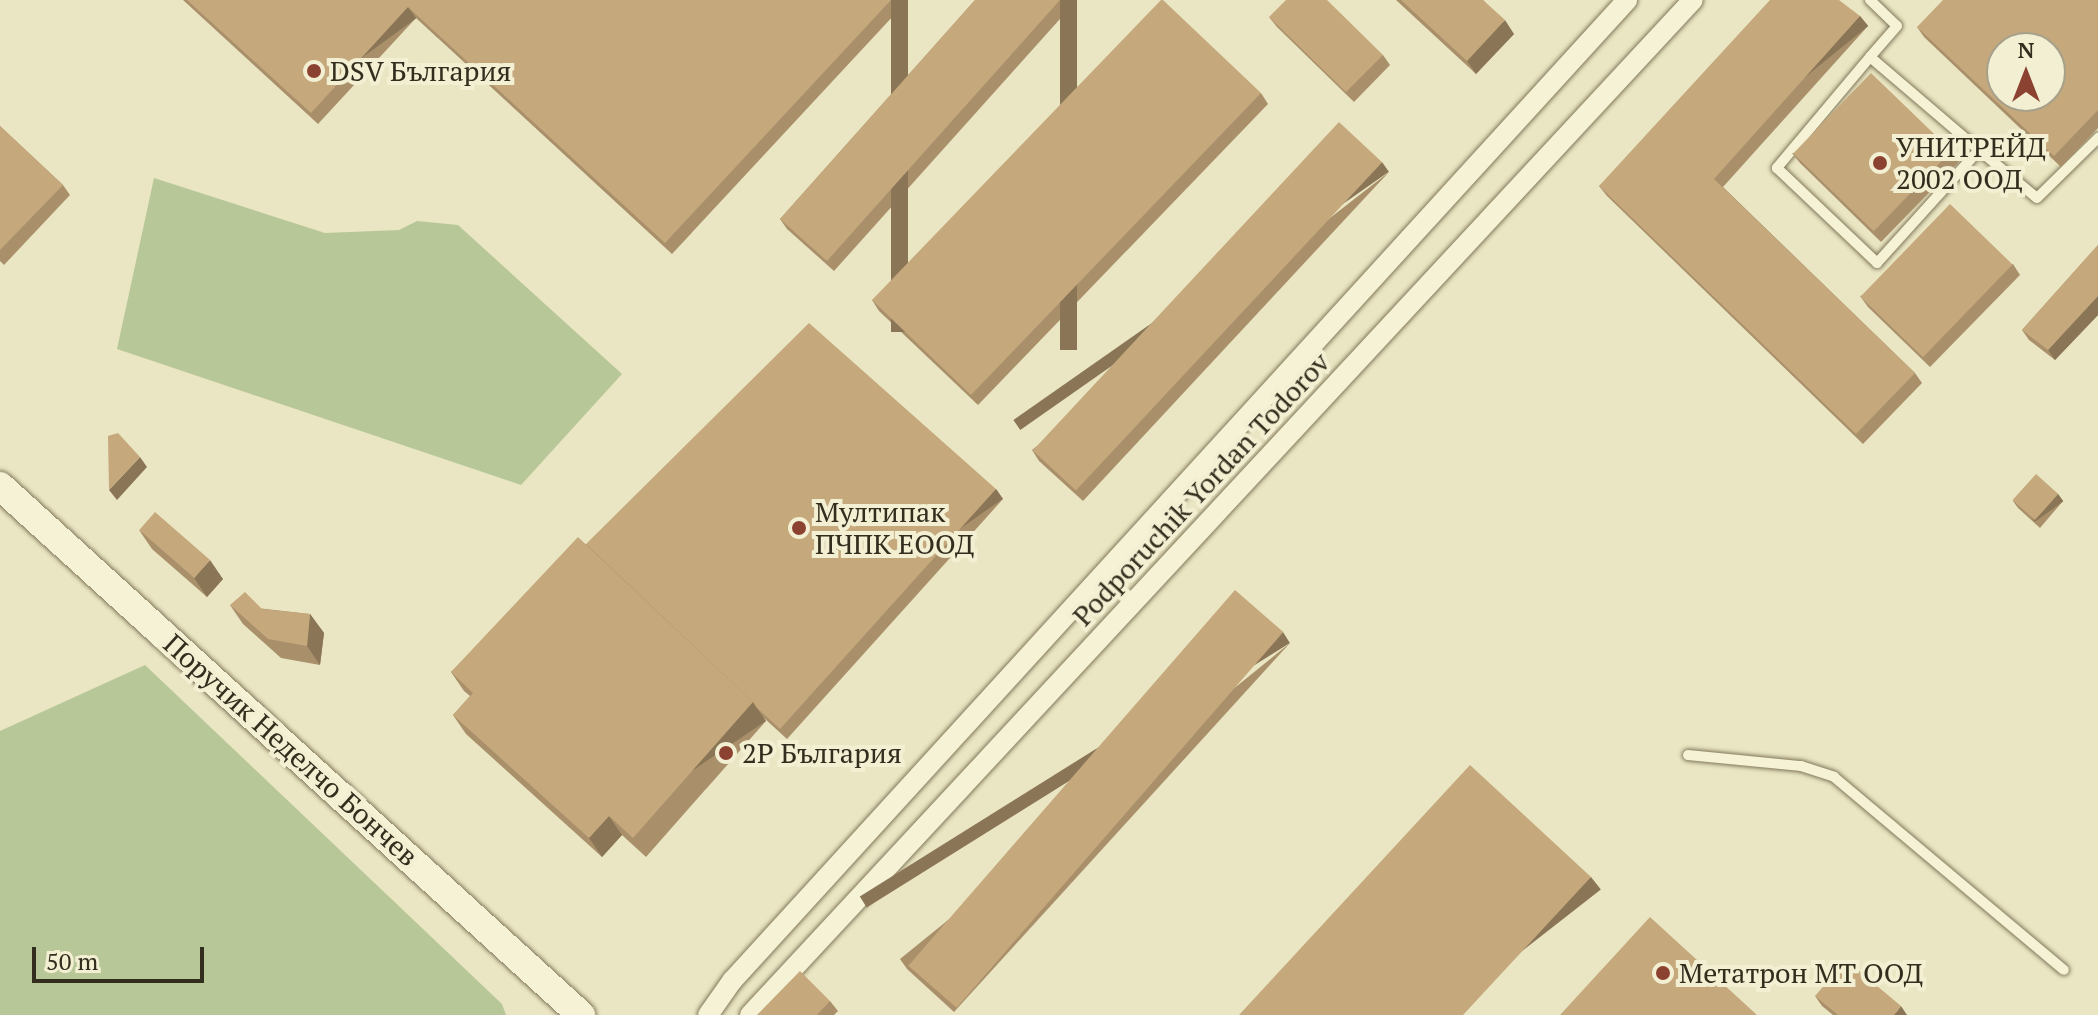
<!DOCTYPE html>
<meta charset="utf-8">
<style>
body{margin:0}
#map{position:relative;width:2098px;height:1015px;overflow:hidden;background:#eae6c3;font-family:"PT Serif",serif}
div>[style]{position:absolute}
.green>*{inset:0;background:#b8c798}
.roads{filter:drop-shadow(0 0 2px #82785b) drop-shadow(0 0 2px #82785b)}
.lane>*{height:10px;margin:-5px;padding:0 5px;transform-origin:5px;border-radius:5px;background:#f5f2d5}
.street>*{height:20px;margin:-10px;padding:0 10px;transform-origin:10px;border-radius:10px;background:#f5f2d5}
.secondary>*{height:28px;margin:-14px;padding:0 14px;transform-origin:14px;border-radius:14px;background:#f5f2d5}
.wall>*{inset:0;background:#a9906b}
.shaded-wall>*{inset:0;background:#8a7657;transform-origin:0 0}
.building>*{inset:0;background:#c5a87c;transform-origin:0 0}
.dots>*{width:22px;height:22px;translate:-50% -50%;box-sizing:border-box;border:4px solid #f2efd2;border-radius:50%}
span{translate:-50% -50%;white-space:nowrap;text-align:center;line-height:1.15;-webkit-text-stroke:8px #f2efd2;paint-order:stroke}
.poi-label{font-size:28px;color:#332d1e}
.left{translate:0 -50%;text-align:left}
.street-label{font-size:28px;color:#332d1e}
.north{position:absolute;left:1986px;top:32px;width:80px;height:80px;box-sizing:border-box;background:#f2efd2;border:2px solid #a6a18a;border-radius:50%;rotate:0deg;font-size:22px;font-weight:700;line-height:32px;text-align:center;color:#332d1e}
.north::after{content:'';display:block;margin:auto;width:28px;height:36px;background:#8c4230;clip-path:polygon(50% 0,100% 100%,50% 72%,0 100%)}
.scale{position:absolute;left:32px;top:947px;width:172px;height:36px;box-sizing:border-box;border:4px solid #332d1e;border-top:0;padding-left:10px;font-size:24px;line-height:28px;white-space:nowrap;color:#332d1e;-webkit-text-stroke:6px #f2efd2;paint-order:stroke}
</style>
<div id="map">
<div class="green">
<div style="clip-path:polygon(154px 178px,325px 233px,399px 230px,417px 221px,458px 225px,622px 374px,521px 485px,117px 349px)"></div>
<div style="clip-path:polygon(145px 665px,502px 1004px,506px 1015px,0 1015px,0 731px)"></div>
</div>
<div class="roads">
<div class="lane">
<div style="left:1870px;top:0;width:37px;rotate:44deg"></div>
<div style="left:1897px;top:26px;width:41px;rotate:131.1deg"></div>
<div style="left:1870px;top:57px;width:145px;rotate:130deg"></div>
<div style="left:1777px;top:168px;width:138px;rotate:43.5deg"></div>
<div style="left:1877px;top:263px;width:152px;rotate:-47.9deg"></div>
<div style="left:1979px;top:150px;width:143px;rotate:-139.5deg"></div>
<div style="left:1979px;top:150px;width:75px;rotate:39.6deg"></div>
<div style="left:2037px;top:198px;width:86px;rotate:-44.5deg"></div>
<div style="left:1688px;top:755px;width:114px;rotate:5.6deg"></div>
<div style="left:1801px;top:766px;width:35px;rotate:18deg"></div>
<div style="left:1834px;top:777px;width:300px;rotate:40deg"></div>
</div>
<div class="street">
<div style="left:708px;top:1015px;width:42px;rotate:-54.8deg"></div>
<div style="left:732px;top:981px;width:1328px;rotate:-47.62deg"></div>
<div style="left:750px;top:1015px;width:1385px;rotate:-47.11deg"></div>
</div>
<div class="secondary">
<div style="left:0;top:486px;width:786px;rotate:42.32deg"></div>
</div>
</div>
<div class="wall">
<div style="clip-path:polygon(183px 0,908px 0,672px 254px,416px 18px,318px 124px)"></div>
<div style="clip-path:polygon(975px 0,1077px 0,834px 271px,787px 229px,780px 219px)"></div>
<div style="clip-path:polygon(1396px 0,1483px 0,1514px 34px,1476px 74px)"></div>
<div style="clip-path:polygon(2098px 0,2098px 128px,2061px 167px,1924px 37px,1917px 27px)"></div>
<div style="clip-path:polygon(1860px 16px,1868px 26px,1723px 187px,1915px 373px,1922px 383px,1863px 444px,1607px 196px,1599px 186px)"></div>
<div style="clip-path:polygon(1269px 17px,1383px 55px,1390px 65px,1354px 102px,1277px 27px)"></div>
<div style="clip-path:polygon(1261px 93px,1268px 104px,978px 405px,879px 311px,872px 300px)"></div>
<div style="clip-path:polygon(0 126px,63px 185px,70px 195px,4px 265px,0 261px)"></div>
<div style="clip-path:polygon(1952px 151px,1959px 162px,1881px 242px,1800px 163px,1792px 153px)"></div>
<div style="clip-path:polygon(1389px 172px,1083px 501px,1039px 461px,1032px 450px)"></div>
<div style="clip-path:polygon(2098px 245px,2098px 315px,2055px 360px,2029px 340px,2022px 330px)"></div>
<div style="clip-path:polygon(2013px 264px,2020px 275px,1930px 367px,1868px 307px,1860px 296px)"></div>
<div style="clip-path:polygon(996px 489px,1003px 499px,787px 739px,764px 718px,766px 721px,646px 857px,622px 835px,602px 857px,466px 734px,453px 715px,470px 696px,464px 691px,451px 672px,586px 544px)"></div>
<div style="clip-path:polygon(2058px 494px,2063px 501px,2040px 528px,2018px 508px,2013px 501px)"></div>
<div style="clip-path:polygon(139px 530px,223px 579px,207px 597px,152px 549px)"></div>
<div style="clip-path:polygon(230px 605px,310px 614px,324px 633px,320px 665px,281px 658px,243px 624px)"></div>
<div style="clip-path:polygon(1290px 643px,954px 1012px,907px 969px,900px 959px)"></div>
<div style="clip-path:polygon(1815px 996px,1907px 1015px,1833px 1015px,1822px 1006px)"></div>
<div style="clip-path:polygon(830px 1001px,838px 1011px,834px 1015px,757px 1015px)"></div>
</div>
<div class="shaded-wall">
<div style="left:891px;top:0;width:17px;height:332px"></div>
<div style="left:1060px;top:0;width:17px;height:350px"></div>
<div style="left:408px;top:7px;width:14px;height:144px;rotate:54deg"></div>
<div style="left:1860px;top:16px;width:13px;height:219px;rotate:51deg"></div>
<div style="clip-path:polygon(1505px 20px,1514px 34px,1476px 74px,1467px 61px)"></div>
<div style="left:1382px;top:162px;width:12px;height:450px;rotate:55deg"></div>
<div style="clip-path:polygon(2098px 296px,2098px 315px,2055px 360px,2048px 350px)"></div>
<div style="clip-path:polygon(140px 457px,147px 467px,117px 500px,109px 490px)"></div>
<div style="left:996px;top:489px;width:12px;height:323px;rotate:55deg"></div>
<div style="left:2058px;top:494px;width:9px;height:35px;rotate:54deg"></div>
<div style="clip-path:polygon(210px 560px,223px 579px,207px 597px,194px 578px)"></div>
<div style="clip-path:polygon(310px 614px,324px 633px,320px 665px,307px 646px)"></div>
<div style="left:1283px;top:632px;width:13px;height:499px;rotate:58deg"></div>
<div style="left:753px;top:702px;width:23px;height:181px;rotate:56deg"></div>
<div style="clip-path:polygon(609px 816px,622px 835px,602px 857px,589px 838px)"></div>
<div style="left:1591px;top:877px;width:16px;height:188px;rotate:52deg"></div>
<div style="clip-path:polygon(1901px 1006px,1907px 1015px,1894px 1015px)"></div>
</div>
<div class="building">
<div style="clip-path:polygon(187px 0,891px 0,665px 243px,408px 7px,311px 113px)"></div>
<div style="clip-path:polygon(975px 0,1060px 0,827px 261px,780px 219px)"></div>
<div style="clip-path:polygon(1161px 0,1163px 0,1261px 93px,971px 395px,872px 300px)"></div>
<div style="clip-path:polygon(1286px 0,1327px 0,1383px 55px,1346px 92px,1269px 17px)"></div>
<div style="clip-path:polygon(1401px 0,1483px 0,1505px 20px,1467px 61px)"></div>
<div style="clip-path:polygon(1770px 0,1839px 0,1860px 16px,1714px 179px,1915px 373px,1856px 434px,1599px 186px)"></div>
<div style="clip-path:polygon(evenodd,1943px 0,2098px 0,2098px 110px,2054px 156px,1917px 27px,1943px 0,2002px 48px,2050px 48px,2050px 96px,2002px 96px,2002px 48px)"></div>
<div style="left:1871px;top:73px;width:112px;height:112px;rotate:44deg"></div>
<div style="left:1339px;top:122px;width:59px;height:449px;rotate:43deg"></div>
<div style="clip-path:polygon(0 126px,63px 185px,0 250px)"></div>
<div style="left:1950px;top:204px;width:87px;height:129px;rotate:44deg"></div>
<div style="clip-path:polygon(2098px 245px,2098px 296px,2048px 350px,2022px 330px)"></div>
<div style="clip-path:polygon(809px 323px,996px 489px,780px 729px,757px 708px,753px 702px,586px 544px)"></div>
<div style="clip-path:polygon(118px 433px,140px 457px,109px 490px,108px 436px)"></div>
<div style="left:2036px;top:474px;width:30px;height:35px;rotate:42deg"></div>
<div style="left:155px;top:512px;width:73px;height:24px;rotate:41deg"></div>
<div style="clip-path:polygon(578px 537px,753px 702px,633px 838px,609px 816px,589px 838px,453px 715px,473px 693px,451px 672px)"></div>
<div style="left:1235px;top:590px;width:64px;height:498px;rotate:41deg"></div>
<div style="clip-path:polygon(245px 592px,262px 609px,310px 614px,307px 646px,268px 639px,230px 605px)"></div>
<div style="clip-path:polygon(1470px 765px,1591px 877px,1463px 1015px,1239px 1015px)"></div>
<div style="clip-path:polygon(1650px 917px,1757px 1015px,1560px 1015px)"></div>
<div style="clip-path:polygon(1846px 960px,1901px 1006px,1894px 1015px,1838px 1015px,1815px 996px)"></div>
<div style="clip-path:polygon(800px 971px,830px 1001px,817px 1015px,757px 1015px)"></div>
</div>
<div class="dots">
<div style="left:314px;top:71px;background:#8c4230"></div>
<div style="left:1880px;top:163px;background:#8c4230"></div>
<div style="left:799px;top:528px;background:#8c4230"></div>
<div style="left:726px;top:753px;background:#8c4230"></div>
<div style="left:1663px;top:973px;background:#8c4230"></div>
</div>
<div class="poi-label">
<span class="left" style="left:330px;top:71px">DSV България</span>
<span class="left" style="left:1896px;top:163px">УНИТРЕЙД<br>2002 ООД</span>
<span class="left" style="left:815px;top:528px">Мултипак<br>ПЧПК ЕООД</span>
<span class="left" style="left:742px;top:753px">2Р България</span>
<span class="left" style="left:1679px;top:973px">Метатрон МТ ООД</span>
</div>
<div class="street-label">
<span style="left:1201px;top:489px;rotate:-47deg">Podporuchik Yordan Todorov</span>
<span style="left:291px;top:750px;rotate:42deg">Поручик Неделчо Бончев</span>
</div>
<div class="north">N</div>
<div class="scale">50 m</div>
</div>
